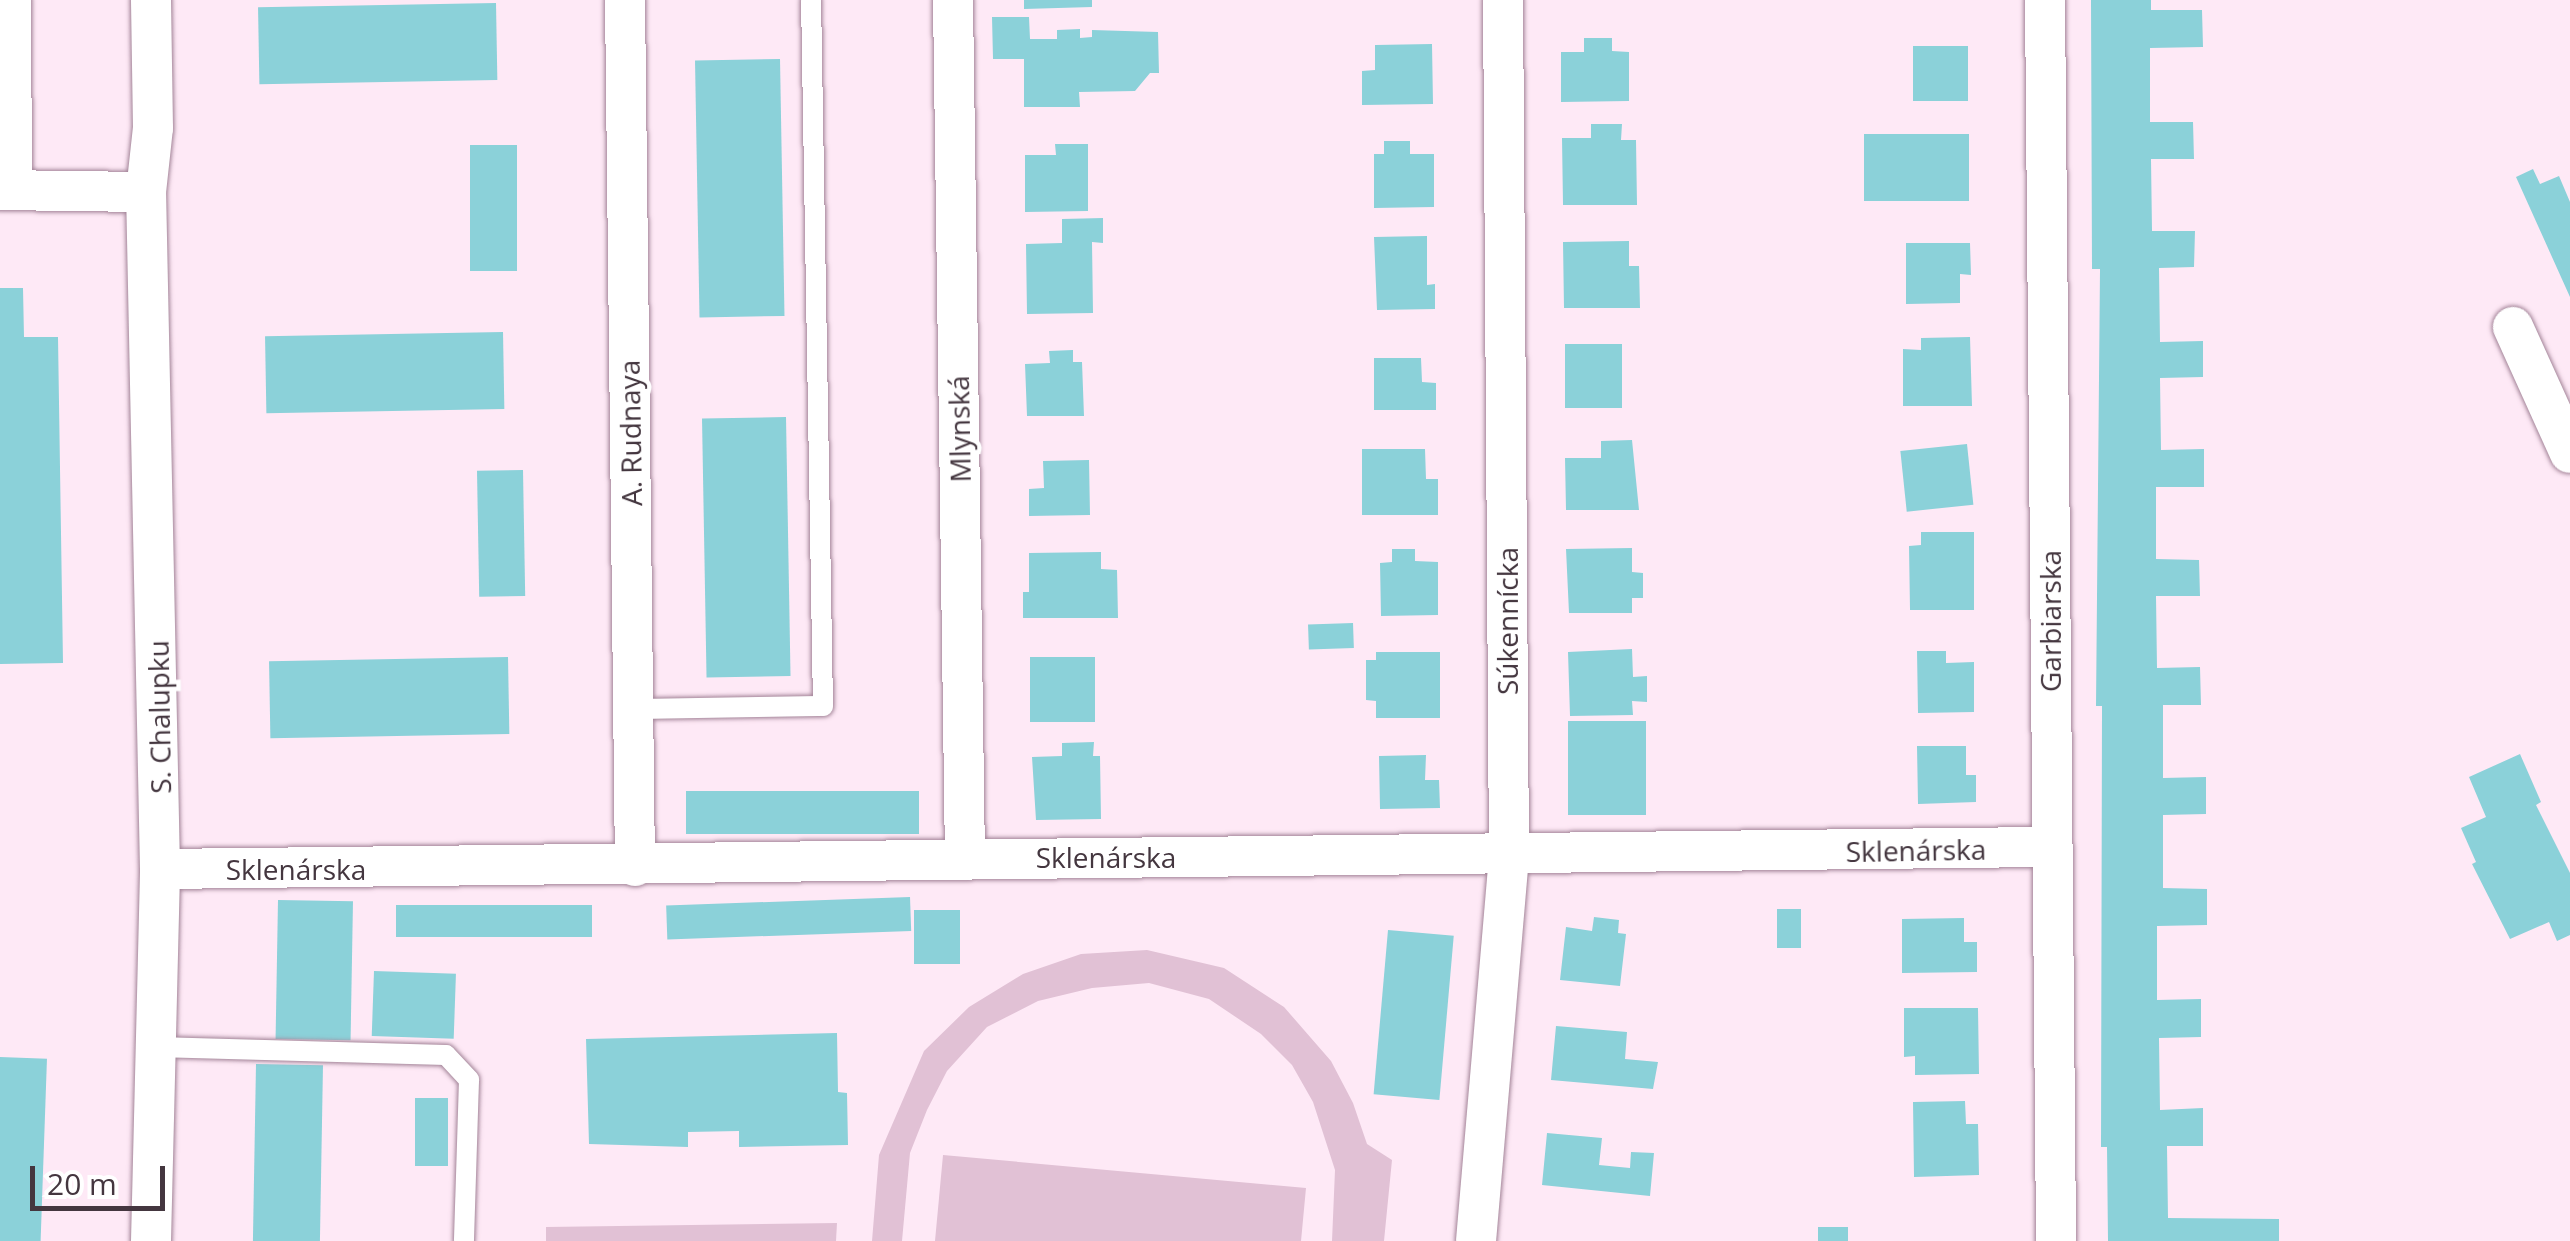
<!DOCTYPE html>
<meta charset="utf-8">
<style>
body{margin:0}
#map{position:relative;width:2570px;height:1241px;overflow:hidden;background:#fee9f6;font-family:"Open Sans",sans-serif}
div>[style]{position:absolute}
.green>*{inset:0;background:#e1c1d5}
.building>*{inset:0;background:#8bd1d9;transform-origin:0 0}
.roads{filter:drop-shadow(0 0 2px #a38498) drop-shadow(0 0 2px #a38498)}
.lane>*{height:20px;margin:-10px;padding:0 10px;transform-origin:10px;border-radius:10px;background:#fff}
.street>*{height:40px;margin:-20px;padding:0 20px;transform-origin:20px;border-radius:20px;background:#fff}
span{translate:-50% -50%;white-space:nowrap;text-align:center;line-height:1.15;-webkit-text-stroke:9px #fff;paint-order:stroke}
.street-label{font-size:28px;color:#44363f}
.scale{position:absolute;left:30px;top:1166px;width:135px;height:45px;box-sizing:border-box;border:5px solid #44363f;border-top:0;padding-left:12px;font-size:30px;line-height:35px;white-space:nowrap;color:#44363f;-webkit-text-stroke:8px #fff;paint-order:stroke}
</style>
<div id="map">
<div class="green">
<div style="clip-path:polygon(1147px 950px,1224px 968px,1284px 1007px,1331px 1061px,1353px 1103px,1367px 1144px,1392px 1160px,1384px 1241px,1332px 1241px,1335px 1170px,1313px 1102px,1292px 1065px,1261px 1034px,1209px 999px,1149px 983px,1092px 988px,1038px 1001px,987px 1027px,947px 1071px,927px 1110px,910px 1153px,902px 1241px,872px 1241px,879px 1155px,924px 1051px,969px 1007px,1023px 974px,1081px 954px)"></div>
<div style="clip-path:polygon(943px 1155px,1306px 1188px,1301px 1241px,935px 1241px)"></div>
<div style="clip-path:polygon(837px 1223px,836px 1241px,546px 1241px,546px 1227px)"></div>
</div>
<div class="building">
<div style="clip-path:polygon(1024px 0,1092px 0,1092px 7px,1024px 9px)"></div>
<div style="clip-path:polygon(2091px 0,2151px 0,2151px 10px,2202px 10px,2203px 47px,2150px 48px,2150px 122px,2193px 122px,2194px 159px,2151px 159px,2152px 231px,2195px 231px,2194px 267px,2159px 268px,2160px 342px,2203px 341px,2203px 377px,2160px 378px,2161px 450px,2204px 449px,2204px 487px,2156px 487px,2156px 559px,2199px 560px,2200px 596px,2156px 596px,2157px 668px,2200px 667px,2201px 705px,2163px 705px,2163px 778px,2206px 777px,2206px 814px,2163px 815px,2163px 888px,2207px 889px,2207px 925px,2157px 926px,2157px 1000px,2201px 999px,2201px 1037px,2159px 1038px,2160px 1110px,2203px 1108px,2203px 1146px,2167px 1146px,2168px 1218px,2279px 1219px,2279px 1241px,2108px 1241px,2107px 1147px,2101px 1147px,2102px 706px,2096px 706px,2100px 269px,2092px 269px)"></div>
<div style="left:496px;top:3px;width:77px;height:238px;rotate:89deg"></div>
<div style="clip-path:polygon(992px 17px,1029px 17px,1030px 39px,1057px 39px,1057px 30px,1080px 29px,1080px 38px,1092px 37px,1092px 30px,1158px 32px,1159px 73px,1150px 73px,1135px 91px,1079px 92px,1080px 107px,1024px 107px,1024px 59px,993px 59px)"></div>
<div style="clip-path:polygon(1584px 38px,1612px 38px,1612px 51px,1629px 52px,1629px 101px,1561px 102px,1561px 52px,1584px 52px)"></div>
<div style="clip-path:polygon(1432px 44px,1433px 104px,1362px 105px,1362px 71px,1375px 70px,1375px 45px)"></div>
<div style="left:1913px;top:46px;width:55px;height:55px"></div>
<div style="left:780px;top:59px;width:257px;height:85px;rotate:89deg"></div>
<div style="clip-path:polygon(1591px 124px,1622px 124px,1621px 140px,1636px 140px,1637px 205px,1563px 205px,1562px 138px,1591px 138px)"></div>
<div style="left:1969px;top:134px;width:67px;height:105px;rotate:90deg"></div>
<div style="clip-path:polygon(1384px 141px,1410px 141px,1410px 154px,1434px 154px,1434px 207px,1374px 208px,1374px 154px,1384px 154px)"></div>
<div style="clip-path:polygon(1055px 144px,1088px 144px,1088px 211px,1025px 212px,1025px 155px,1056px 155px)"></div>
<div style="left:470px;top:145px;width:47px;height:126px"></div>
<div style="clip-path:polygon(2533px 169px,2540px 184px,2559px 176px,2570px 202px,2570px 297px,2516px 177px)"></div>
<div style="clip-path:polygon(1103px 218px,1103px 243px,1092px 242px,1093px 313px,1027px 314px,1026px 244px,1062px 243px,1062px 219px)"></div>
<div style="clip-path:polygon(1427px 236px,1427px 285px,1435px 284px,1435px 309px,1377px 310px,1374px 237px)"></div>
<div style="clip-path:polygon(1629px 241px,1629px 266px,1639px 266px,1640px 308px,1564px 308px,1563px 242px)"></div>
<div style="clip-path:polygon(1906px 243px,1970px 243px,1971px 275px,1960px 274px,1960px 303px,1906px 304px)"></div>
<div style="clip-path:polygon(0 288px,23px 288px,24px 337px,58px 337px,63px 663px,0 664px)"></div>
<div style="left:503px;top:332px;width:77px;height:238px;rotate:89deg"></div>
<div style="clip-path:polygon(1970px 337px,1972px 406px,1903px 406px,1903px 349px,1921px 350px,1921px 338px)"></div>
<div style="left:1622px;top:344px;width:64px;height:57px;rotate:90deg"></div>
<div style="clip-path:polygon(1073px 350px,1073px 362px,1082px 362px,1084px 416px,1027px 416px,1025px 364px,1050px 363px,1049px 351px)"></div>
<div style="clip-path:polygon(1374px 358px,1421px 358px,1422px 382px,1436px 383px,1436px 410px,1374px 410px)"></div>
<div style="left:786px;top:417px;width:259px;height:84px;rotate:89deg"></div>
<div style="clip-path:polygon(1632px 440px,1639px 510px,1566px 510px,1565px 458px,1601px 458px,1601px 441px)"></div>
<div style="left:1967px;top:444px;width:61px;height:67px;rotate:84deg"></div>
<div style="clip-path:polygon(1362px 449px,1425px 449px,1426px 479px,1438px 479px,1438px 515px,1362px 515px)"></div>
<div style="clip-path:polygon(1089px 460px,1090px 515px,1029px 516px,1029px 489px,1044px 488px,1043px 461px)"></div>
<div style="left:523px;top:470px;width:126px;height:46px;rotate:89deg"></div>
<div style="clip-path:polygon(1921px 532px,1974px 532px,1974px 610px,1910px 610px,1909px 546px,1921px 545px)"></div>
<div style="clip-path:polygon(1632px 548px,1632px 572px,1643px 573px,1643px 598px,1632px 598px,1632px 613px,1569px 613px,1566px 549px)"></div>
<div style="clip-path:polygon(1392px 549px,1415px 549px,1415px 561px,1438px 562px,1438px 615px,1381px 616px,1380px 563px,1392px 562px)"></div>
<div style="clip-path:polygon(1101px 552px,1101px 569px,1117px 570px,1118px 618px,1023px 618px,1023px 592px,1029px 592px,1029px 553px)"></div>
<div style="left:1353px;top:623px;width:25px;height:45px;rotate:88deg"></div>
<div style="clip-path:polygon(1632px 649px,1633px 677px,1647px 676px,1647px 702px,1632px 701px,1633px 715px,1570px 716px,1568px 652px)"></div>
<div style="clip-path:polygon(1917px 651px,1946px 651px,1946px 663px,1974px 662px,1974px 712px,1918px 713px)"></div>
<div style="clip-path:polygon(1376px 652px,1440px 652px,1440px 718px,1376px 718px,1376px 701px,1366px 700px,1366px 660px,1376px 660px)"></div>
<div style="left:508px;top:657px;width:77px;height:239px;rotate:89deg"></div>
<div style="left:1030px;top:657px;width:65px;height:65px"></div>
<div style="left:1646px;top:721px;width:94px;height:78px;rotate:90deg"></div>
<div style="clip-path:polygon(1094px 742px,1093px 756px,1100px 756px,1101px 819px,1036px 820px,1032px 757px,1062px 756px,1062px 743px)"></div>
<div style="clip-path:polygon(1917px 746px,1966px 746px,1966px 775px,1976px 775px,1976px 802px,1918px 804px)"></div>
<div style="clip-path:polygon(2520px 754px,2541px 802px,2536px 805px,2570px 873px,2570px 935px,2557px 941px,2549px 922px,2510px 939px,2472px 864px,2476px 862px,2461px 828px,2486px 817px,2469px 777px)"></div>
<div style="clip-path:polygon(1426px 755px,1425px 780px,1439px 780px,1440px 808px,1380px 809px,1379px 756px)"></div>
<div style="left:919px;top:791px;width:43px;height:233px;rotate:90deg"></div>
<div style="left:910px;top:897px;width:34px;height:244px;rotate:88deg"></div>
<div style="left:278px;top:900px;width:75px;height:139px;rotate:1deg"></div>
<div style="left:592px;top:905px;width:32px;height:196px;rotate:90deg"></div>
<div style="left:1777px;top:909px;width:24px;height:39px"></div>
<div style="left:914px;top:910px;width:46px;height:54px"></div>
<div style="clip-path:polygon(1594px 917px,1619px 920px,1618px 933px,1626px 934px,1620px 986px,1560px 980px,1566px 927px,1592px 931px)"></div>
<div style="clip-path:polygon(1964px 918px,1964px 942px,1977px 942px,1977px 972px,1902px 973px,1902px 919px)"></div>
<div style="left:1388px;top:930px;width:66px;height:165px;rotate:5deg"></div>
<div style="left:374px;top:971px;width:82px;height:65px;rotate:2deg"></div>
<div style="clip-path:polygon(1904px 1008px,1978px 1008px,1979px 1074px,1915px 1075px,1915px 1056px,1904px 1057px)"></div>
<div style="clip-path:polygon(1556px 1026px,1627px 1032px,1625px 1059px,1658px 1062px,1653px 1089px,1551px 1080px)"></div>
<div style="clip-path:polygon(837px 1033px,838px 1092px,847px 1093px,848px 1145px,739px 1147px,739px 1131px,688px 1132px,688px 1147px,589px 1144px,586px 1039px)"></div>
<div style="left:0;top:1057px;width:47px;height:184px;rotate:2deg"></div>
<div style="left:256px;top:1064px;width:67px;height:177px;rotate:1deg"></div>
<div style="left:415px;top:1098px;width:33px;height:68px"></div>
<div style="clip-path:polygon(1965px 1101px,1966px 1124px,1978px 1124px,1979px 1175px,1914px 1177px,1913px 1102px)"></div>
<div style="clip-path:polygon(1547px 1133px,1602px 1138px,1599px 1165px,1630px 1168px,1631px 1152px,1654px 1153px,1650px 1196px,1542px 1185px)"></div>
<div style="left:1818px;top:1227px;width:30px;height:14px"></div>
</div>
<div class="roads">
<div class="lane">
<div style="left:633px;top:709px;width:190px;rotate:-0.9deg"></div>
<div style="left:823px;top:706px;width:706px;rotate:-90.97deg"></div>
<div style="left:156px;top:1047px;width:290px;rotate:1.6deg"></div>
<div style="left:446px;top:1055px;width:34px;rotate:47deg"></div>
<div style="left:469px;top:1080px;width:161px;rotate:91.8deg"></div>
</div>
<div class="street">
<div style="left:11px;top:0;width:190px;rotate:89.7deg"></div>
<div style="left:625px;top:0;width:866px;rotate:89.34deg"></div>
<div style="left:953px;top:0;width:858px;rotate:89.2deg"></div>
<div style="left:2045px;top:0;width:1241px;rotate:89.49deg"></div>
<div style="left:0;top:190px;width:146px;rotate:0.8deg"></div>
<div style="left:2513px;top:327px;width:138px;rotate:65.7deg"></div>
<div style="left:160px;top:869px;width:1892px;rotate:-0.67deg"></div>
<div style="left:151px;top:1241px;width:372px;rotate:-88.6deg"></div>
<div style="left:160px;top:869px;width:677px;rotate:-91.18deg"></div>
<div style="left:146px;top:192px;width:64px;rotate:-83.8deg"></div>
<div style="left:153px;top:128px;width:128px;rotate:-90.9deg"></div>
<div style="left:1476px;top:1241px;width:386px;rotate:-85.1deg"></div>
<div style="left:1509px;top:856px;width:856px;rotate:-90.4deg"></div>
</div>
</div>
<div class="street-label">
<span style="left:959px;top:429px;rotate:-91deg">Mlynská</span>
<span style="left:630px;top:433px;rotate:-91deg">A. Rudnaya</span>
<span style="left:1507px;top:621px;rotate:-90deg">Súkennícka</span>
<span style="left:2050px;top:621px;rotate:-90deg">Garbiarska</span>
<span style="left:159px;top:717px;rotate:-91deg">S. Chalupku</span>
<span style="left:1916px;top:850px;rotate:-1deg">Sklenárska</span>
<span style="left:1106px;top:857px">Sklenárska</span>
<span style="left:296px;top:869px">Sklenárska</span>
</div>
<div class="scale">20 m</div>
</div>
